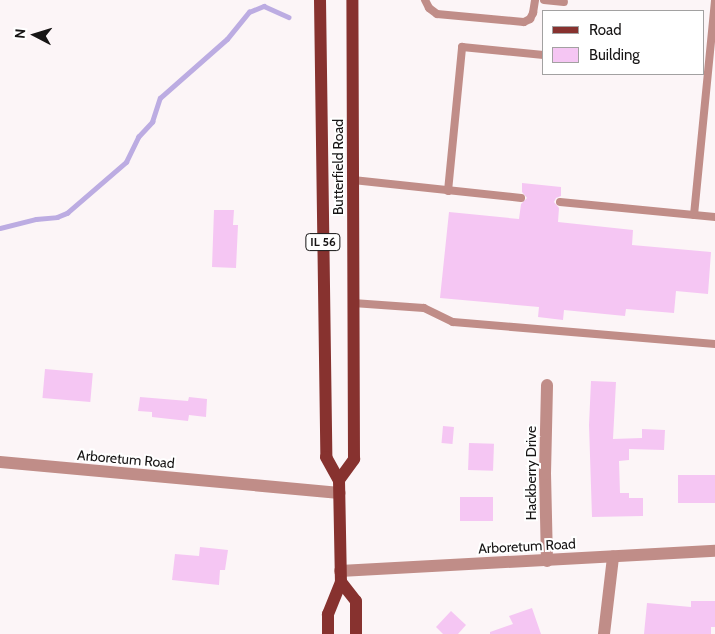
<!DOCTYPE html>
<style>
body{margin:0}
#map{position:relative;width:715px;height:634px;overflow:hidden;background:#fcf5f7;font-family:Cabin,sans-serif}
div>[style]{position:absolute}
.stream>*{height:4.5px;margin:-2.25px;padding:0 2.25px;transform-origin:2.25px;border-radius:2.25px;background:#bcace2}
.building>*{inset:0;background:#f5c6f3;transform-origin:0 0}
.lane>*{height:8px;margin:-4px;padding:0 4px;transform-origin:4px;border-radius:4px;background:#c08d88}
.street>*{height:12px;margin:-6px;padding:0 6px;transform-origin:6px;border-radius:6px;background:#c08d88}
.primary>*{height:12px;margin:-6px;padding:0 6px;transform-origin:6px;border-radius:6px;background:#87322f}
span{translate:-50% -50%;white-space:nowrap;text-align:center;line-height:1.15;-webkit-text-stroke:4px #fff;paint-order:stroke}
.shield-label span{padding:1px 4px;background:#fff;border:1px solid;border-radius:4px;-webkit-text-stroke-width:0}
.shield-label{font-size:12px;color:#171515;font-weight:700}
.street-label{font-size:14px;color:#171515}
.legend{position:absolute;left:542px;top:10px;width:162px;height:65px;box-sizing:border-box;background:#fff;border:1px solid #a2a1a1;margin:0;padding:6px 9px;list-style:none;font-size:15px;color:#171515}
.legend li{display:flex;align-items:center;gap:10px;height:25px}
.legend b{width:25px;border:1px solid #a2a1a1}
.north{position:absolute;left:10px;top:10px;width:50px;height:50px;-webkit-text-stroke:4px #fff;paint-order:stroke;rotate:275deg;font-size:14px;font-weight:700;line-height:20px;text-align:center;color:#171515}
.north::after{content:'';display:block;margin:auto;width:18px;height:22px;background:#171515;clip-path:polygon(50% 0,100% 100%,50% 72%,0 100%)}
</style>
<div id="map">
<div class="stream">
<div style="left:0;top:228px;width:37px;rotate:-14deg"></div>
<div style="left:36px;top:219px;width:21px;rotate:-5deg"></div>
<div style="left:57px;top:217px;width:11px;rotate:-22deg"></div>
<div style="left:67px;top:213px;width:78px;rotate:-40.8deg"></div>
<div style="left:126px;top:162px;width:28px;rotate:-64deg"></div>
<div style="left:138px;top:137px;width:21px;rotate:-47deg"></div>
<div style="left:152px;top:122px;width:25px;rotate:-72deg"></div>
<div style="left:160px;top:98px;width:89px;rotate:-41.4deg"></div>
<div style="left:227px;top:39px;width:35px;rotate:-51deg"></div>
<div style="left:249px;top:12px;width:16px;rotate:-22deg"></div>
<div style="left:264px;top:6px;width:27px;rotate:24deg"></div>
</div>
<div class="building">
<div style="clip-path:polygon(522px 183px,561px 187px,561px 196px,556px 198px,554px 202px,559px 208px,558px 222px,633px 230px,632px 245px,711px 252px,708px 294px,676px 291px,674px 313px,626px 309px,625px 316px,564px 310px,563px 320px,538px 317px,539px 307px,440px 298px,449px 212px,519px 219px,521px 204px,527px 198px,522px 192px)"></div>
<div style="clip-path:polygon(214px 210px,234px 210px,233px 225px,238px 225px,236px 268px,212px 267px)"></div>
<div style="left:45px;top:369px;width:48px;height:29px;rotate:5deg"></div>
<div style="clip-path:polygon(591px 381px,616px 382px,613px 439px,642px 438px,642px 429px,665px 430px,664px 450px,629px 449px,629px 460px,619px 461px,620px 493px,629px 493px,629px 498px,643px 498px,643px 516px,592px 517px,589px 425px)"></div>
<div style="clip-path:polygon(140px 397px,188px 401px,189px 397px,207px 399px,206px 417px,189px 415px,188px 421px,152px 417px,152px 412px,138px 411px)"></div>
<div style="left:443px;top:426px;width:11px;height:17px;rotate:5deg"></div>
<div style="left:469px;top:443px;width:25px;height:27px;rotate:2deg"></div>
<div style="left:715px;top:475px;width:28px;height:37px;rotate:90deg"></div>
<div style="left:460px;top:497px;width:33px;height:24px"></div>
<div style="clip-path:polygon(200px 547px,228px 550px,225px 570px,220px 570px,219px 585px,172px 580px,175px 554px,199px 556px)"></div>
<div style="clip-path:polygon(691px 601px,715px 601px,715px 627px,711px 627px,711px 634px,644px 634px,647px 603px,691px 607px)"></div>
<div style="clip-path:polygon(532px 608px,541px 634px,490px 634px,490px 632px,513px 624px,509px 616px)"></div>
<div style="clip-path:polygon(451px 611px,466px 625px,458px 634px,443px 634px,436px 627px)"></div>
</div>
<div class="lane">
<div style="left:425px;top:0;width:9px;rotate:63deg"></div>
<div style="left:429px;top:8px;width:10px;rotate:37deg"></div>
<div style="left:437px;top:14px;width:87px;rotate:5.3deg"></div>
<div style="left:524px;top:22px;width:7px;rotate:-27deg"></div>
<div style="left:530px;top:19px;width:7px;rotate:-63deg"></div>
<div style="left:533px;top:13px;width:13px;rotate:-81deg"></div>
<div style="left:544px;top:0;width:20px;rotate:6deg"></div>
<div style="left:353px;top:180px;width:169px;rotate:6.1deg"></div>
<div style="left:448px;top:191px;width:145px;rotate:-84.4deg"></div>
<div style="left:462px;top:47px;width:82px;rotate:5.6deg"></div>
<div style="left:560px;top:202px;width:156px;rotate:5.5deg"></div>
<div style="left:694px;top:215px;width:216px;rotate:-84.4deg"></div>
<div style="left:353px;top:303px;width:71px;rotate:4deg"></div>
<div style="left:424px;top:308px;width:32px;rotate:26deg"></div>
<div style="left:453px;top:322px;width:263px;rotate:4.8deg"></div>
</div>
<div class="street">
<div style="left:0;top:462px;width:341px;rotate:5.2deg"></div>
<div style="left:547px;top:561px;width:87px;rotate:-91.3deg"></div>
<div style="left:545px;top:474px;width:89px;rotate:-88.7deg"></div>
<div style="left:340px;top:571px;width:376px;rotate:-3.1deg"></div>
<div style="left:604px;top:634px;width:78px;rotate:-83.3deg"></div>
</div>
<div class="primary">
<div style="left:320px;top:0;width:457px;rotate:89.2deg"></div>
<div style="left:326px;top:457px;width:26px;rotate:61deg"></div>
<div style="left:339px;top:480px;width:102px;rotate:88.9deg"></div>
<div style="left:341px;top:582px;width:35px;rotate:112deg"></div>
<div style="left:328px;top:614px;width:20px;rotate:90deg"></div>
<div style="left:339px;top:480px;width:26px;rotate:-54deg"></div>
<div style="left:354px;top:459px;width:459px;rotate:-90.2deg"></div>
<div style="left:341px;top:582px;width:24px;rotate:52deg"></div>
<div style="left:356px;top:601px;width:33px;rotate:90deg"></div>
</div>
<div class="shield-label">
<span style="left:323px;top:242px">IL 56</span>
</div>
<div class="street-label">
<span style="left:338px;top:167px;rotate:-90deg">Butterfield Road</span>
<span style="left:126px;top:459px;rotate:5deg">Arboretum Road</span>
<span style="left:531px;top:473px;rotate:-90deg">Hackberry Drive</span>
<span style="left:527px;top:546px;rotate:-3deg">Arboretum Road</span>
</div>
<ul class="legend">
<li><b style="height:6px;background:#87322f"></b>Road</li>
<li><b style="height:14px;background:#f5c6f3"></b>Building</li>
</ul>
<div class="north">N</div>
</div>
